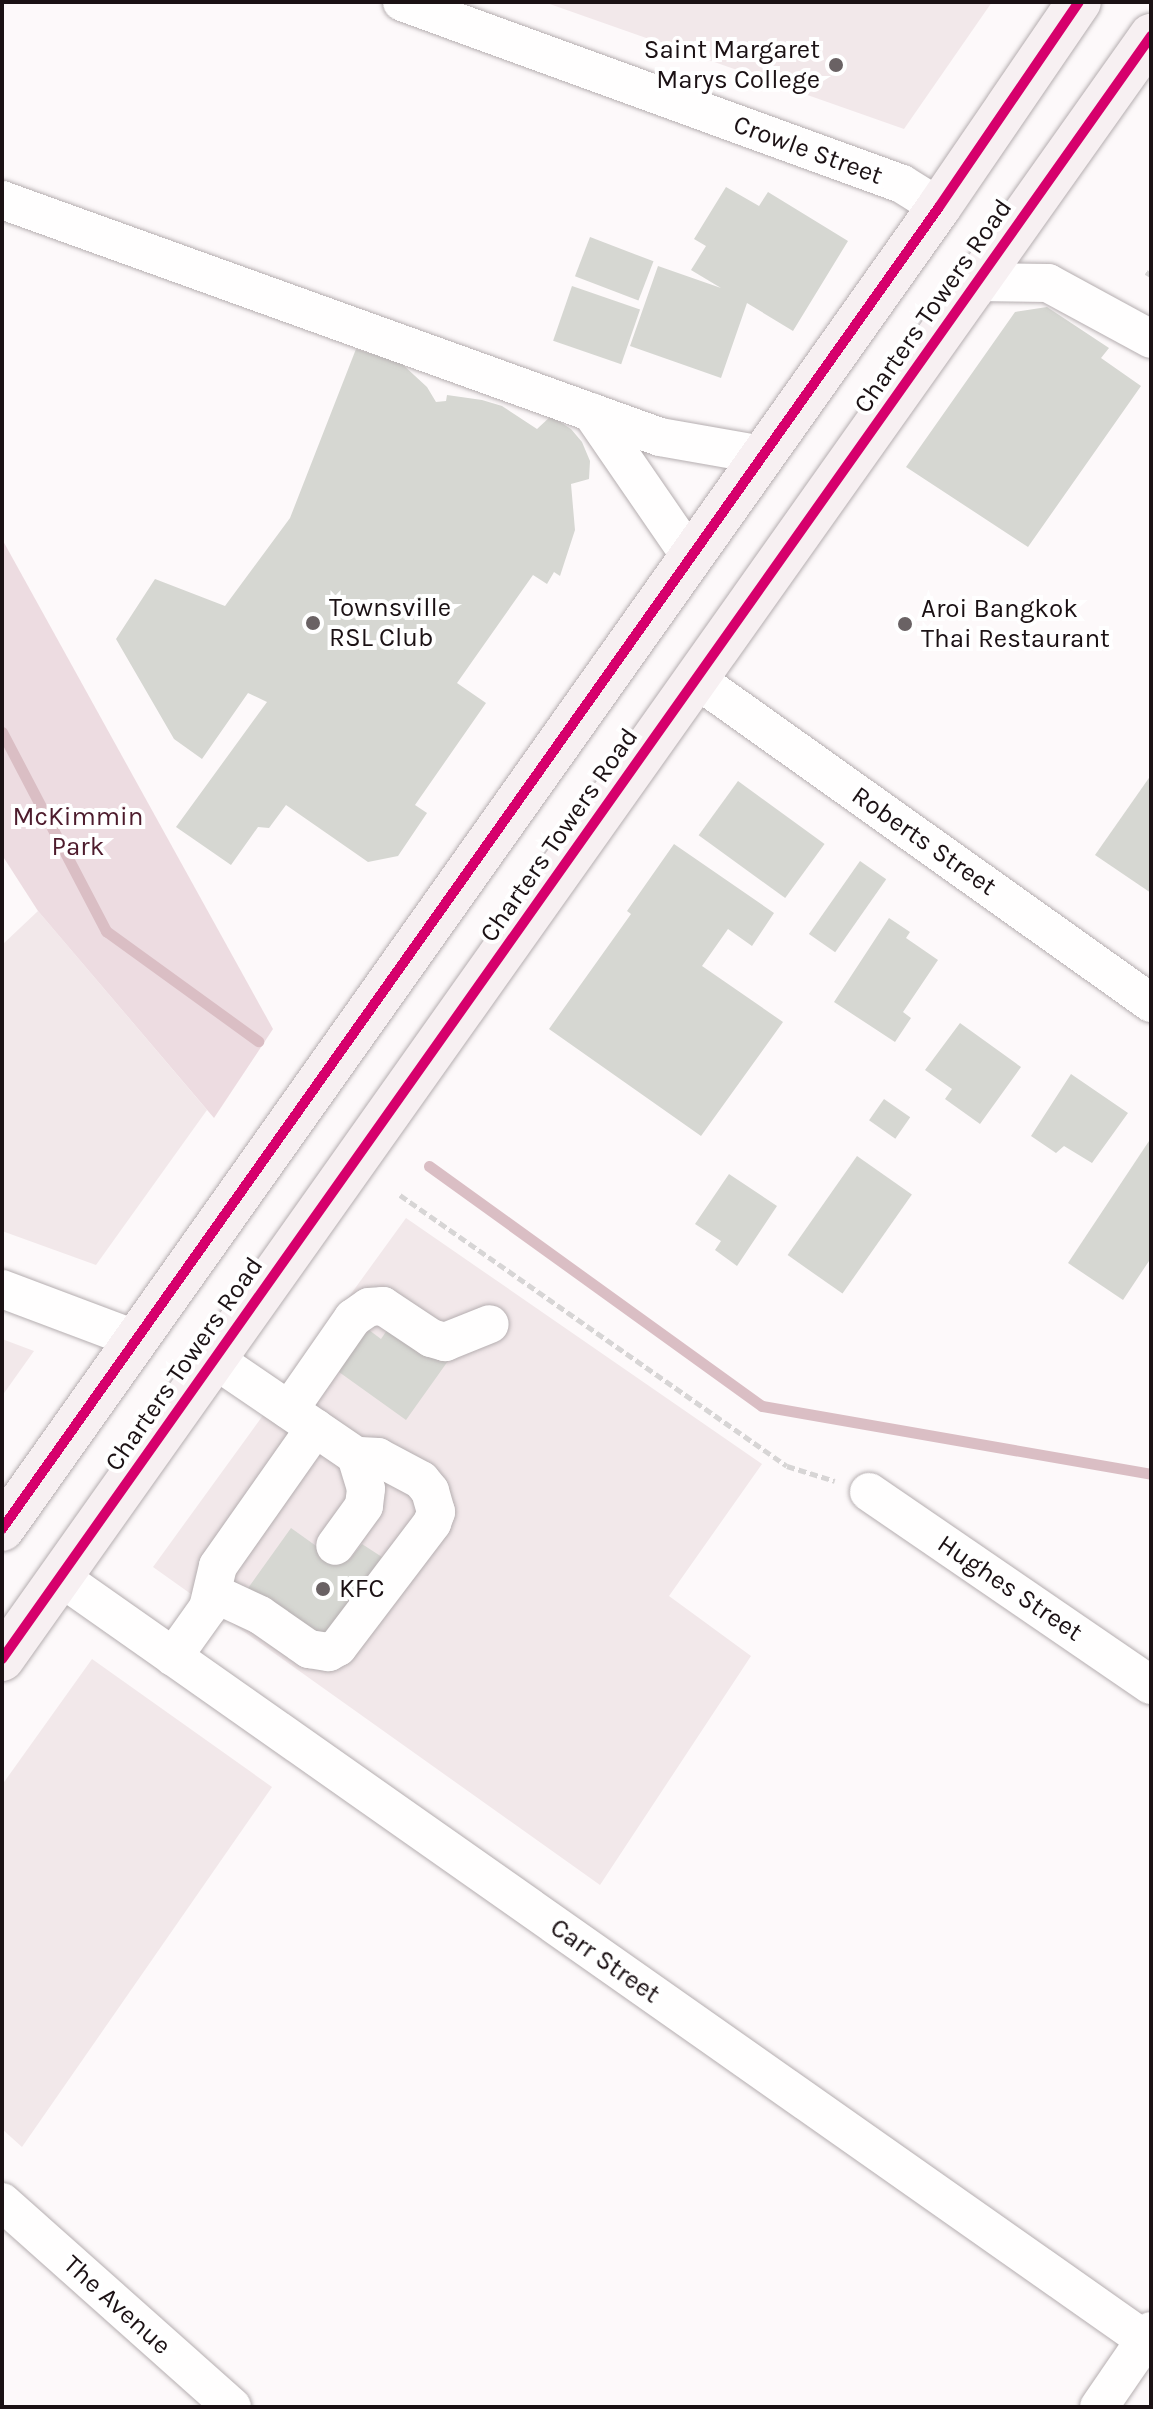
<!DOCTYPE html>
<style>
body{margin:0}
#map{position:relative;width:1153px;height:2409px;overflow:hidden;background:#fdf9fa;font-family:Karla,sans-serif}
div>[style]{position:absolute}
.built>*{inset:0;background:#f2e8ea}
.green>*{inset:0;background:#eddce1}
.stream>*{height:11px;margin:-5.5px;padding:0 5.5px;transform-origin:5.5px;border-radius:5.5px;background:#dabec4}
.building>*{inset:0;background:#d6d7d2;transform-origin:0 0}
.path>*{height:5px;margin-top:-2.5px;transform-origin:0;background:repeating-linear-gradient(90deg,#d7d5d5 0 8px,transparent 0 12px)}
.roads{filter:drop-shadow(0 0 2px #b5aeb0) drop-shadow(0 0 2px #b5aeb0)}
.minor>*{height:38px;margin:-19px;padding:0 19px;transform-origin:19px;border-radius:19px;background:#fffefe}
.major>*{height:44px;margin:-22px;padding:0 22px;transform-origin:22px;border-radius:22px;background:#f7f0f2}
.cycleway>*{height:10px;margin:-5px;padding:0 5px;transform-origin:5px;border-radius:5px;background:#d6006c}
.dots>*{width:22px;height:22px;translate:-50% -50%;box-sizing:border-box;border:4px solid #fff;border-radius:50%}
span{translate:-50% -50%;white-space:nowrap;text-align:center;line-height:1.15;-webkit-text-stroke:8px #fff;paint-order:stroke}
.poi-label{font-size:26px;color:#1b1114}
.right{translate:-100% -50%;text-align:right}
.left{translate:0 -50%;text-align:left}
.street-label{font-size:26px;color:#1b1114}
.park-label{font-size:26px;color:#4d1b2c}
.frame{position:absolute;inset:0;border:4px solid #1b1114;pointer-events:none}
</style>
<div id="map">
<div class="built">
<div style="clip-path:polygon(544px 2px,992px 2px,904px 129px)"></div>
<div style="clip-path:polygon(38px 911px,207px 1110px,96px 1265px,2px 1231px,2px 945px)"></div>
<div style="clip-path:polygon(406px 1218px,762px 1464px,669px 1596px,751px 1656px,600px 1885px,153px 1567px)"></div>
<div style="clip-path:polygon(2px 1339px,34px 1351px,2px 1396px)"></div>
<div style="clip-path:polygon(92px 1659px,272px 1787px,22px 2147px,2px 2129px,2px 1785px)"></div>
</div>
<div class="green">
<div style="clip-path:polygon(2px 539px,273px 1029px,214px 1118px,38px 911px,2px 855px)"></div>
</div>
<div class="stream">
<div style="left:2px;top:732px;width:225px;rotate:62.4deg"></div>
<div style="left:106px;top:931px;width:188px;rotate:35.9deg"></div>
<div style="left:429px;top:1166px;width:410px;rotate:35.8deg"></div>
<div style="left:762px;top:1406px;width:395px;rotate:9.9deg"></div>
</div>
<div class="building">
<div style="clip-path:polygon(726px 187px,759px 206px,768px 192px,848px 241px,793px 331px,747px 303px,721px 378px,630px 346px,658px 266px,721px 288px,691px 270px,706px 246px,694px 239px)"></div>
<div style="left:590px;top:237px;width:68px;height:42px;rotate:21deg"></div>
<div style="left:572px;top:286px;width:72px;height:58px;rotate:19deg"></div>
<div style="clip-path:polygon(1047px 307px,1109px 348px,1101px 358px,1141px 386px,1028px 547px,906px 467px,1015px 312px)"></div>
<div style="clip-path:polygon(356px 349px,401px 363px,427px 387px,436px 402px,446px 401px,447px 395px,482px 400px,502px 406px,537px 429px,551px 416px,571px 429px,582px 442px,590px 461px,589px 479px,571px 484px,575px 530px,560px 576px,554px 572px,547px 584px,533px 575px,457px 683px,486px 703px,415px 805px,427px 813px,398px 856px,368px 862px,286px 805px,269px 828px,258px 827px,231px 865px,176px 827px,267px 702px,248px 693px,202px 759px,174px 739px,116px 639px,155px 579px,225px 606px,290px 518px)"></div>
<div style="clip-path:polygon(1151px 775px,1151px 893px,1095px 855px)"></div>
<div style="left:738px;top:781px;width:107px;height:67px;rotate:36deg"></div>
<div style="clip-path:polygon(674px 844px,774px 913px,752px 946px,728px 929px,702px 966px,783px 1022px,701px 1136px,549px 1029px,631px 914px,627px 911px)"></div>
<div style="left:860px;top:861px;width:32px;height:89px;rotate:35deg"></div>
<div style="clip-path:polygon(889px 918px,910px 932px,906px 938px,938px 960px,903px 1012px,911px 1018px,895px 1042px,834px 1002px)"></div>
<div style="clip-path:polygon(960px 1023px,1021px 1067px,980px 1124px,945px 1099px,952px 1089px,925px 1070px)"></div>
<div style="clip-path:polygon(1071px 1074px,1128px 1113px,1092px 1163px,1064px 1146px,1056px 1153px,1031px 1136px)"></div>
<div style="left:884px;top:1099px;width:32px;height:26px;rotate:35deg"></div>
<div style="clip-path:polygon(1151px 1138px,1151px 1258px,1123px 1300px,1068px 1263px)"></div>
<div style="left:857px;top:1156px;width:67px;height:121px;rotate:35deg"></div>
<div style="clip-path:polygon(729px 1174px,777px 1206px,737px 1266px,715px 1250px,721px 1241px,695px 1224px)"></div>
<div style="clip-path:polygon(393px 1321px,448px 1361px,406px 1420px,339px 1372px,341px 1369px,316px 1351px,358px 1329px,366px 1334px,369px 1330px,381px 1339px)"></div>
<div style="clip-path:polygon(291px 1528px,333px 1558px,338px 1550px,350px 1559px,362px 1544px,382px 1557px,374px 1568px,401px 1587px,329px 1642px,246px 1591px)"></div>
</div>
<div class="path">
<div style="left:1146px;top:272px;width:6px;rotate:31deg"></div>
<div style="left:400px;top:1195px;width:472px;rotate:35deg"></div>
<div style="left:787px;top:1466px;width:50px;rotate:17.4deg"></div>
</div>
<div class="roads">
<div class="minor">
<div style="left:402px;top:2px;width:532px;rotate:20deg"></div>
<div style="left:902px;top:184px;width:44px;rotate:31.9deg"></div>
<div style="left:2px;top:200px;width:699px;rotate:19.81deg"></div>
<div style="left:660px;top:437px;width:104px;rotate:10deg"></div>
<div style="left:977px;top:282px;width:71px;rotate:0.8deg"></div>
<div style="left:1048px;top:283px;width:117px;rotate:28.5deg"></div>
<div style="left:591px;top:412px;width:175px;rotate:55.5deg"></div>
<div style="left:696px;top:679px;width:559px;rotate:35.45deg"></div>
<div style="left:2px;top:1289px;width:145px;rotate:20.6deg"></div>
<div style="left:214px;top:1359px;width:172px;rotate:34.3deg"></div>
<div style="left:356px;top:1456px;width:34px;rotate:73deg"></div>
<div style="left:366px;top:1489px;width:17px;rotate:97deg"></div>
<div style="left:364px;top:1506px;width:49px;rotate:125.9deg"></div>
<div style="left:289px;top:1410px;width:112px;rotate:-55.2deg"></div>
<div style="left:353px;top:1318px;width:19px;rotate:-35deg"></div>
<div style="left:369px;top:1307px;width:14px;rotate:-4deg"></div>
<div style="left:383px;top:1306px;width:58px;rotate:33.7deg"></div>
<div style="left:431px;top:1338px;width:15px;rotate:16deg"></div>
<div style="left:445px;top:1342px;width:48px;rotate:-21.8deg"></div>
<div style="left:869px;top:1492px;width:342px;rotate:34.4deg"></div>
<div style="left:60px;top:1577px;width:1334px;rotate:35.11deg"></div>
<div style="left:213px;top:1593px;width:52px;rotate:25.1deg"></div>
<div style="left:260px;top:1615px;width:60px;rotate:34.8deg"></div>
<div style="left:309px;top:1649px;width:20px;rotate:9deg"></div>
<div style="left:329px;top:1652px;width:10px;rotate:-29deg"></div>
<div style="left:338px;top:1647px;width:156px;rotate:-52.8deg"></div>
<div style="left:432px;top:1523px;width:12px;rotate:-70deg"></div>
<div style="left:436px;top:1512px;width:22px;rotate:-106deg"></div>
<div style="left:430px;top:1491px;width:14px;rotate:-129deg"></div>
<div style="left:421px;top:1480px;width:49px;rotate:-151.9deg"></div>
<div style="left:378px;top:1457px;width:22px;rotate:-177deg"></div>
<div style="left:173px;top:1657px;width:60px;rotate:-54.5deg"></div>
<div style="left:208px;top:1608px;width:43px;rotate:-76.6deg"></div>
<div style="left:218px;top:1566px;width:169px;rotate:-54.9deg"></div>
<div style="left:2px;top:2202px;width:308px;rotate:41.7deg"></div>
<div style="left:1099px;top:2407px;width:92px;rotate:-55.6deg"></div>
</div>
<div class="major">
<div style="left:2px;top:1529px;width:1620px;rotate:-54.67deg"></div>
<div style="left:939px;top:207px;width:248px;rotate:-55.7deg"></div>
<div style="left:2px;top:1659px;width:1989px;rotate:-54.7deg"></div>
</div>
</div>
<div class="cycleway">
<div style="left:2px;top:1529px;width:1620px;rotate:-54.67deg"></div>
<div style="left:939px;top:207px;width:248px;rotate:-55.7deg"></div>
<div style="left:2px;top:1659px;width:1989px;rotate:-54.7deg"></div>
</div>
<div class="dots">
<div style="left:836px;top:65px;background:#6a6264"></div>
<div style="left:313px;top:623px;background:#6a6264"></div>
<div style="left:905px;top:624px;background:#6a6264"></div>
<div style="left:323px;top:1589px;background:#6a6264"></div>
</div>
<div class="poi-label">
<span class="right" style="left:820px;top:65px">Saint Margaret<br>Marys College</span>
<span class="left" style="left:329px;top:623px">Townsville<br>RSL Club</span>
<span class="left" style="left:921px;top:624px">Aroi Bangkok<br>Thai Restaurant</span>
<span class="left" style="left:339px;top:1589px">KFC</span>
</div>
<div class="street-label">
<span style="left:808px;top:150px;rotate:20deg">Crowle Street</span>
<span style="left:933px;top:306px;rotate:-55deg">Charters Towers Road</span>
<span style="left:559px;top:835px;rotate:-55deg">Charters Towers Road</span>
<span style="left:924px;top:841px;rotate:35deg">Roberts Street</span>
<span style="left:184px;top:1364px;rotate:-55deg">Charters Towers Road</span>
<span style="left:1010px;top:1588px;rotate:34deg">Hughes Street</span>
<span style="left:605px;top:1961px;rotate:35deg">Carr Street</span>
<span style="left:117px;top:2305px;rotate:42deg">The Avenue</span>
</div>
<div class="park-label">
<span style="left:78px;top:832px">McKimmin<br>Park</span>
</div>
<div class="frame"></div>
</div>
